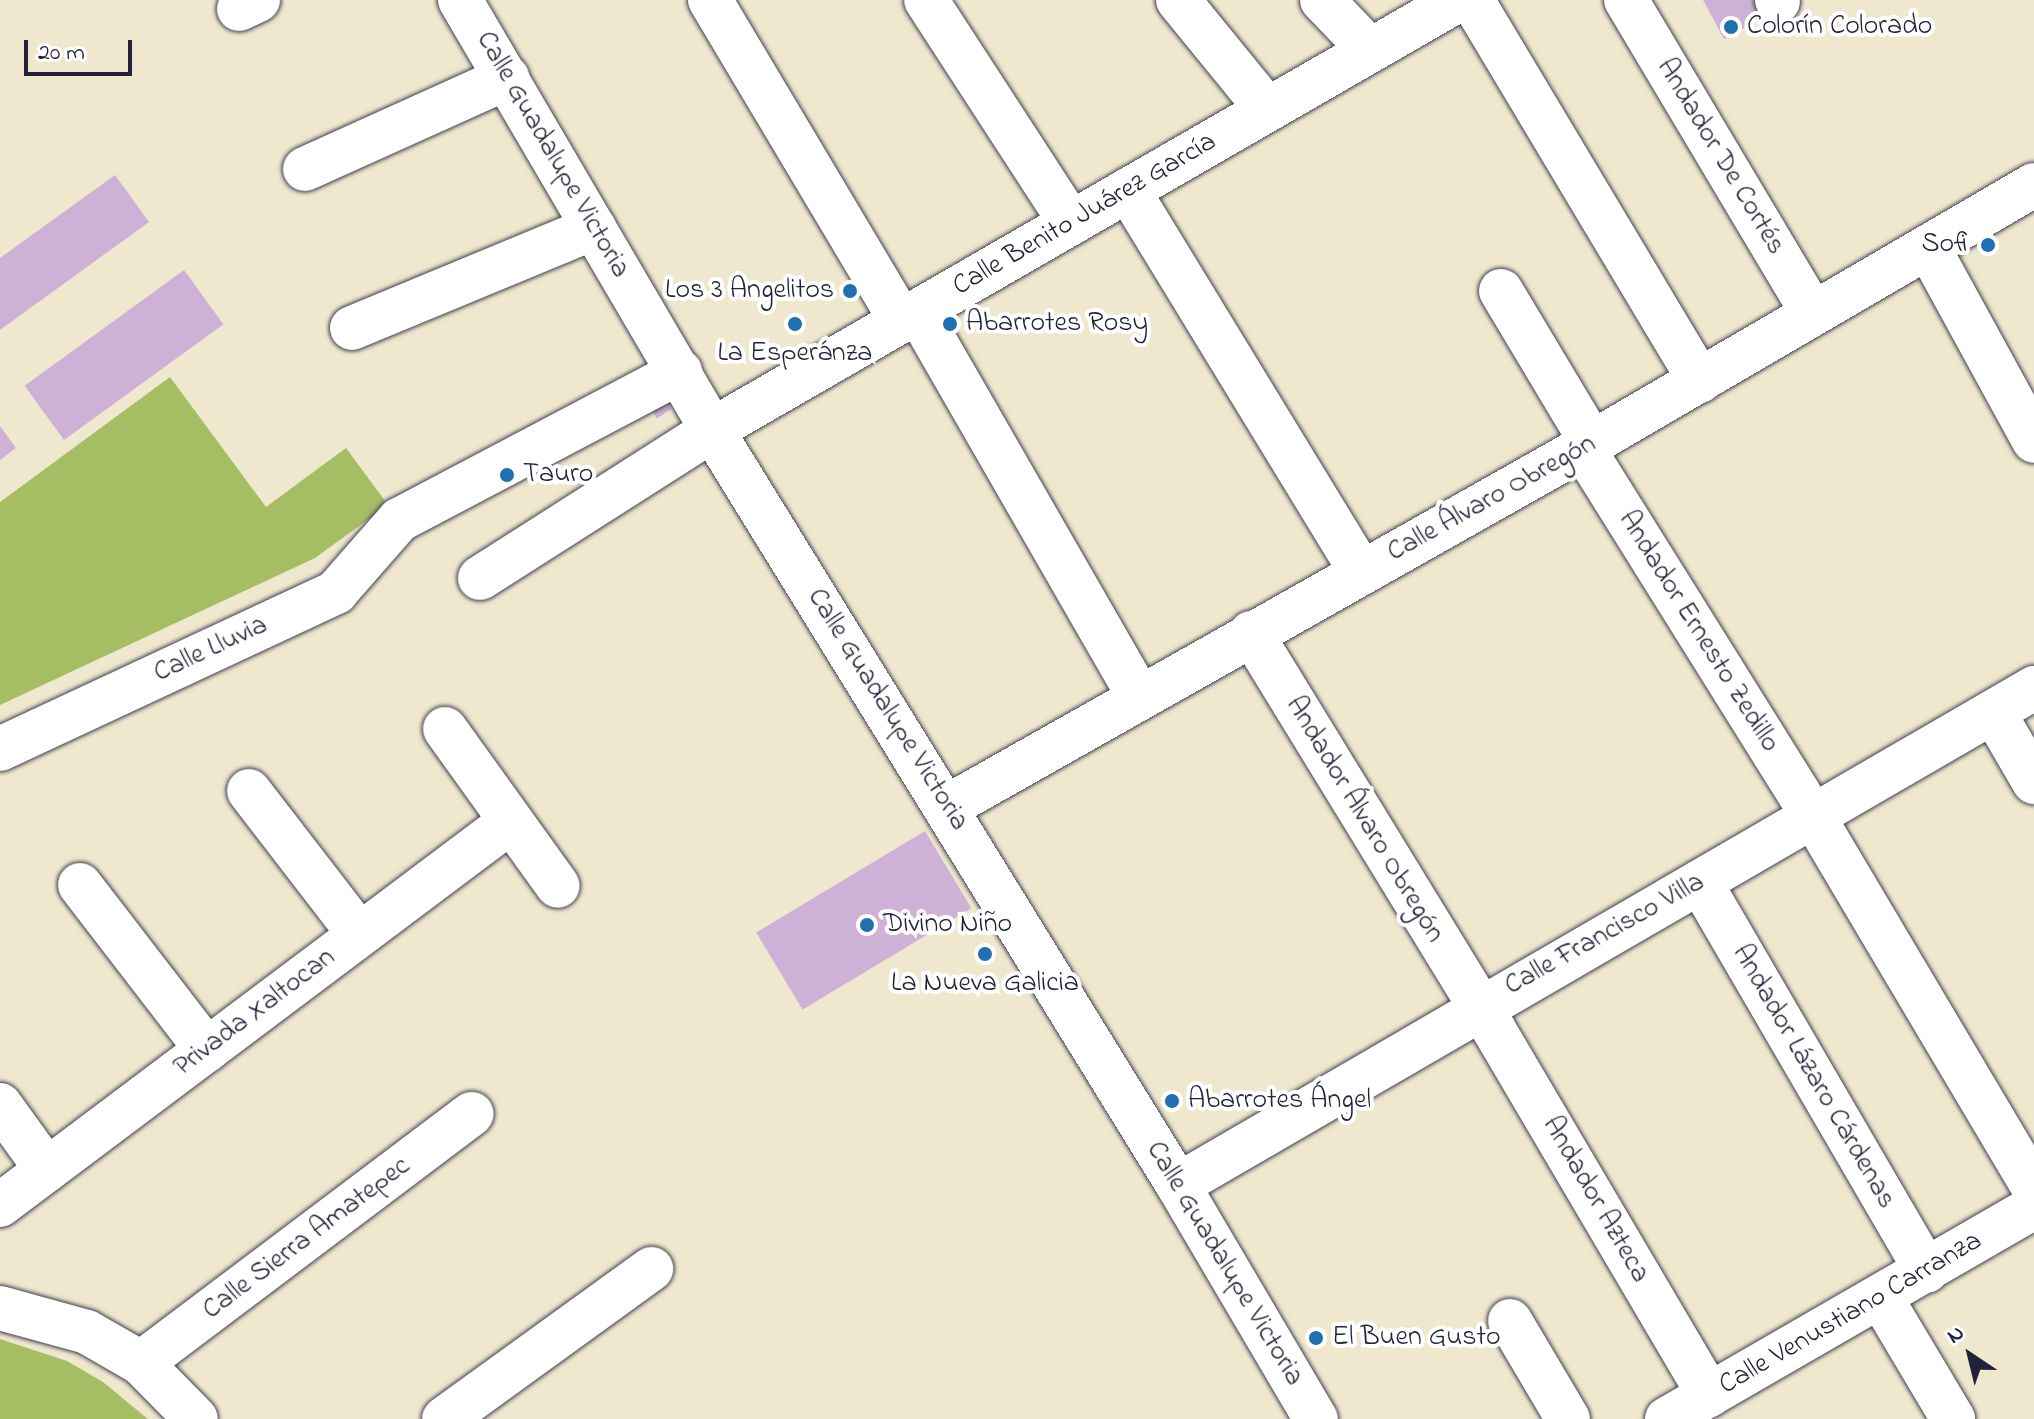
<!DOCTYPE html>
<meta charset="utf-8">
<style>
body{margin:0}
#map{position:relative;width:2034px;height:1419px;overflow:hidden;background:#f0e8ce;font-family:"Indie Flower",sans-serif}
div>[style]{position:absolute}
.green>*{inset:0;background:#a5be64}
.building>*{inset:0;background:#ceb1d6;transform-origin:0 0}
.roads{filter:drop-shadow(0 0 2px #414051) drop-shadow(0 0 2px #414051)}
.minor>*{height:44px;margin:-22px;padding:0 22px;transform-origin:22px;border-radius:22px;background:#fff}
.dots>*{width:22px;height:22px;translate:-50% -50%;box-sizing:border-box;border:4px solid #fff;border-radius:50%}
span{translate:-50% -50%;white-space:nowrap;text-align:center;line-height:1.15;-webkit-text-stroke:8px #fff;paint-order:stroke}
.poi-label{font-size:28px;color:#22223b}
.left{translate:0 -50%;text-align:left}
.right{translate:-100% -50%;text-align:right}
.street-label{font-size:28px;color:#22223b}
.north{position:absolute;left:1930px;top:1315px;width:80px;height:80px;-webkit-text-stroke:6px #fff;paint-order:stroke;rotate:325deg;font-size:22px;font-weight:700;line-height:32px;text-align:center;color:#22223b}
.north::after{content:'';display:block;margin:auto;width:28px;height:36px;background:#22223b;clip-path:polygon(50% 0,100% 100%,50% 72%,0 100%)}
.scale{position:absolute;left:24px;top:40px;width:108px;height:36px;box-sizing:border-box;border:4px solid #22223b;border-top:0;padding-left:10px;font-size:24px;line-height:28px;white-space:nowrap;color:#22223b;-webkit-text-stroke:6px #fff;paint-order:stroke}
</style>
<div id="map">
<div class="green">
<div style="clip-path:polygon(170px 377px,266px 507px,346px 448px,388px 505px,315px 558px,0 705px,0 502px)"></div>
<div style="clip-path:polygon(0 1339px,67px 1361px,103px 1382px,148px 1419px,0 1419px)"></div>
</div>
<div class="building">
<div style="clip-path:polygon(1703px 0,1759px 0,1767px 15px,1724px 39px)"></div>
<div style="clip-path:polygon(115px 175px,149px 222px,0 330px,0 258px)"></div>
<div style="left:184px;top:270px;width:67px;height:197px;rotate:54deg"></div>
<div style="left:661px;top:394px;width:18px;height:17px;rotate:56deg"></div>
<div style="clip-path:polygon(0 426px,16px 448px,0 460px)"></div>
<div style="left:925px;top:831px;width:90px;height:197px;rotate:59deg"></div>
</div>
<div class="roads">
<div class="minor">
<div style="left:460px;top:0;width:498px;rotate:59.6deg"></div>
<div style="left:712px;top:430px;width:887px;rotate:58.32deg"></div>
<div style="left:1178px;top:1185px;width:272px;rotate:59.5deg"></div>
<div style="left:710px;top:0;width:374px;rotate:59.2deg"></div>
<div style="left:926px;top:0;width:266px;rotate:57deg"></div>
<div style="left:1178px;top:0;width:141px;rotate:50.8deg"></div>
<div style="left:1322px;top:0;width:69px;rotate:46.2deg"></div>
<div style="left:1472px;top:0;width:444px;rotate:59.1deg"></div>
<div style="left:1626px;top:0;width:365px;rotate:59.2deg"></div>
<div style="left:1777px;top:0;width:2px;rotate:63deg"></div>
<div style="left:239px;top:9px;width:21px;rotate:-25deg"></div>
<div style="left:305px;top:169px;width:222px;rotate:-24.3deg"></div>
<div style="left:1128px;top:190px;width:447px;rotate:58.6deg"></div>
<div style="left:1928px;top:247px;width:221px;rotate:61.3deg"></div>
<div style="left:1501px;top:291px;width:177px;rotate:59.1deg"></div>
<div style="left:918px;top:312px;width:444px;rotate:60.1deg"></div>
<div style="left:352px;top:328px;width:262px;rotate:-22.5deg"></div>
<div style="left:1583px;top:448px;width:434px;rotate:58deg"></div>
<div style="left:1813px;top:816px;width:433px;rotate:59.3deg"></div>
<div style="left:480px;top:578px;width:275px;rotate:-32.5deg"></div>
<div style="left:712px;top:430px;width:861px;rotate:-29.96deg"></div>
<div style="left:1251px;top:633px;width:463px;rotate:58.5deg"></div>
<div style="left:1493px;top:1028px;width:426px;rotate:59.5deg"></div>
<div style="left:1994px;top:713px;width:80px;rotate:59.9deg"></div>
<div style="left:445px;top:729px;width:193px;rotate:54.3deg"></div>
<div style="left:0;top:749px;width:371px;rotate:-25deg"></div>
<div style="left:336px;top:592px;width:96px;rotate:-48.8deg"></div>
<div style="left:399px;top:520px;width:318px;rotate:-27.8deg"></div>
<div style="left:249px;top:791px;width:180px;rotate:52.4deg"></div>
<div style="left:947px;top:807px;width:730px;rotate:-29.44deg"></div>
<div style="left:1583px;top:448px;width:522px;rotate:-30.25deg"></div>
<div style="left:1700px;top:882px;width:450px;rotate:59.8deg"></div>
<div style="left:80px;top:885px;width:208px;rotate:52.4deg"></div>
<div style="left:0;top:1105px;width:80px;rotate:54.1deg"></div>
<div style="left:1178px;top:1185px;width:990px;rotate:-30.14deg"></div>
<div style="left:0;top:1205px;width:638px;rotate:-36.91deg"></div>
<div style="left:1881px;top:1298px;width:141px;rotate:59.2deg"></div>
<div style="left:0;top:1308px;width:90px;rotate:15.4deg"></div>
<div style="left:87px;top:1332px;width:62px;rotate:29.9deg"></div>
<div style="left:141px;top:1363px;width:78px;rotate:45.5deg"></div>
<div style="left:1510px;top:1321px;width:114px;rotate:59.4deg"></div>
<div style="left:141px;top:1363px;width:414px;rotate:-37deg"></div>
<div style="left:444px;top:1419px;width:256px;rotate:-35.9deg"></div>
<div style="left:1667px;top:1419px;width:424px;rotate:-30deg"></div>
</div>
</div>
<div class="dots">
<div style="left:1731px;top:27px;background:#1f6fb2"></div>
<div style="left:1988px;top:245px;background:#1f6fb2"></div>
<div style="left:850px;top:291px;background:#1f6fb2"></div>
<div style="left:795px;top:324px;background:#1f6fb2"></div>
<div style="left:950px;top:324px;background:#1f6fb2"></div>
<div style="left:507px;top:475px;background:#1f6fb2"></div>
<div style="left:867px;top:925px;background:#1f6fb2"></div>
<div style="left:985px;top:954px;background:#1f6fb2"></div>
<div style="left:1172px;top:1101px;background:#1f6fb2"></div>
<div style="left:1316px;top:1338px;background:#1f6fb2"></div>
</div>
<div class="poi-label">
<span class="left" style="left:1747px;top:27px">Colorín Colorado</span>
<span class="right" style="left:1972px;top:245px">Sofi</span>
<span class="right" style="left:834px;top:291px">Los 3 Angelitos</span>
<span class="left" style="left:966px;top:324px">Abarrotes Rosy</span>
<span style="left:795px;top:354px">La Esperánza</span>
<span class="left" style="left:523px;top:475px">Tauro</span>
<span class="left" style="left:883px;top:925px">Divino Niño</span>
<span style="left:985px;top:984px">La Nueva Galicia</span>
<span class="left" style="left:1188px;top:1101px">Abarrotes Ángel</span>
<span class="left" style="left:1332px;top:1338px">El Buen Gusto</span>
</div>
<div class="street-label">
<span style="left:552px;top:155px;rotate:60deg">Calle Guadalupe Victoria</span>
<span style="left:1720px;top:157px;rotate:59deg">Andador De Cortés</span>
<span style="left:1085px;top:215px;rotate:-30deg">Calle Benito Juárez García</span>
<span style="left:1492px;top:499px;rotate:-29deg">Calle Álvaro Obregón</span>
<span style="left:1698px;top:632px;rotate:58deg">Andador Ernesto Zedillo</span>
<span style="left:211px;top:650px;rotate:-25deg">Calle Lluvia</span>
<span style="left:887px;top:710px;rotate:58deg">Calle Guadalupe Victoria</span>
<span style="left:1364px;top:820px;rotate:59deg">Andador Álvaro Obregón</span>
<span style="left:1605px;top:935px;rotate:-29deg">Calle Francisco Villa</span>
<span style="left:255px;top:1013px;rotate:-37deg">Privada Xaltocan</span>
<span style="left:1813px;top:1077px;rotate:60deg">Andador Lázaro Cárdenas</span>
<span style="left:1595px;top:1200px;rotate:60deg">Andador Azteca</span>
<span style="left:307px;top:1239px;rotate:-37deg">Calle Sierra Amatepec</span>
<span style="left:1224px;top:1264px;rotate:59deg">Calle Guadalupe Victoria</span>
<span style="left:1851px;top:1314px;rotate:-30deg">Calle Venustiano Carranza</span>
</div>
<div class="north">N</div>
<div class="scale">20 m</div>
</div>
